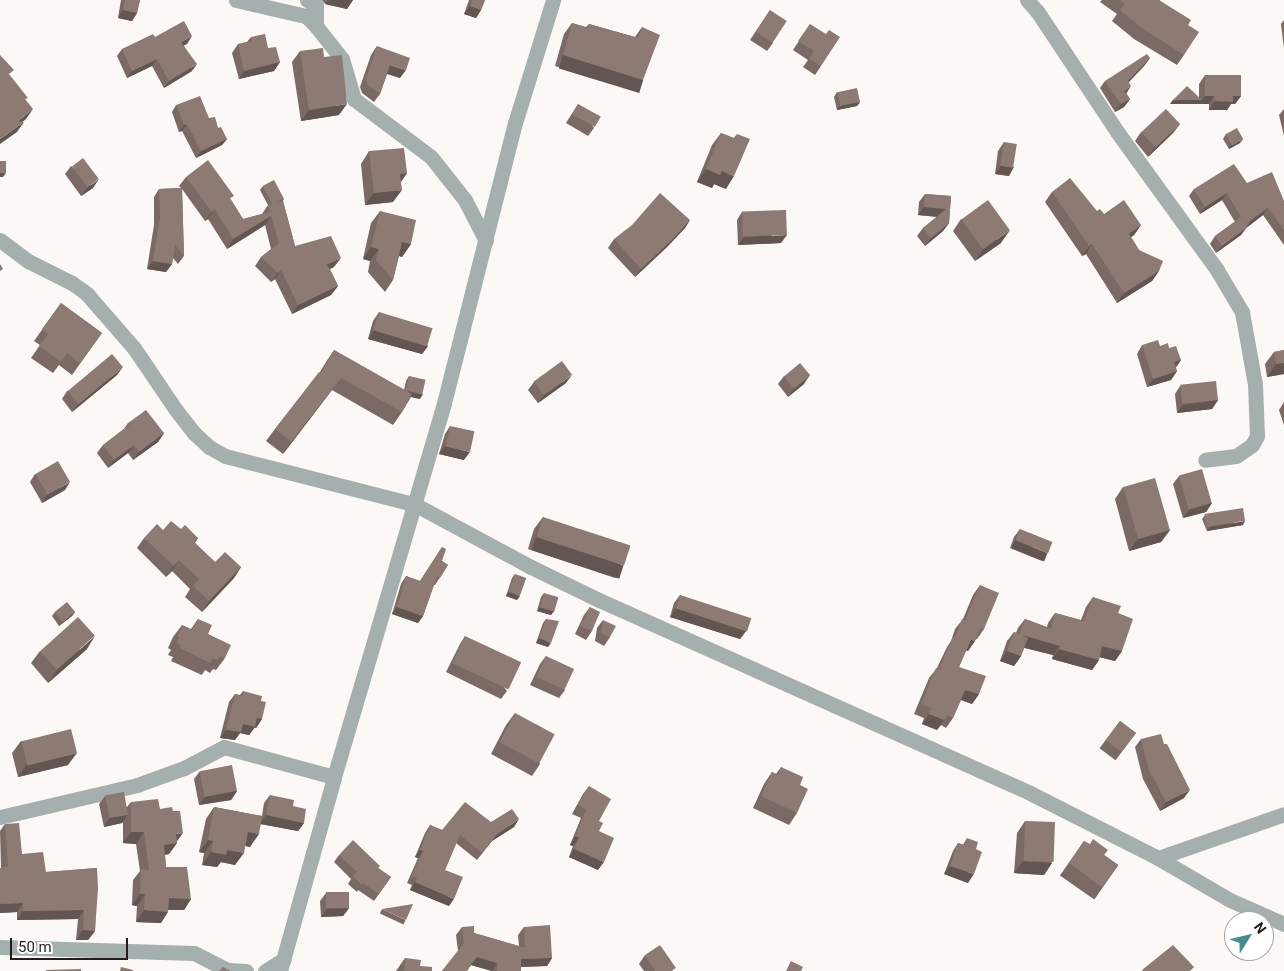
<!DOCTYPE html>
<style>
body{margin:0}
#map{position:relative;width:1284px;height:971px;overflow:hidden;background:#fcf8f6;font-family:Roboto,sans-serif}
div>[style]{position:absolute}
.minor>*{height:15px;margin:-7.5px;padding:0 7.5px;transform-origin:7.5px;border-radius:7.5px;background:#a4afae}
.wall>*{inset:0;background:#7a6964;transform-origin:0 0}
.shaded-wall>*{inset:0;background:#635551;transform-origin:0 0}
.building>*{inset:0;background:#8e7a74;transform-origin:0 0}
span{translate:-50% -50%;white-space:nowrap;text-align:center;line-height:1.15;-webkit-text-stroke:4.5px #fff;paint-order:stroke}
.north{position:absolute;left:1224px;top:911px;width:50px;height:50px;box-sizing:border-box;background:#fff;border:1px solid #a7a4a3;border-radius:50%;rotate:54deg;font-size:14px;font-weight:700;line-height:20px;text-align:center;color:#241c19}
.north::after{content:'';display:block;margin:auto;width:18px;height:22px;background:#468d8c;clip-path:polygon(50% 0,100% 100%,50% 72%,0 100%)}
.scale{position:absolute;left:10px;top:938px;width:118px;height:22px;box-sizing:border-box;border:2px solid #241c19;border-top:0;padding-left:6px;font-size:15px;line-height:18px;white-space:nowrap;color:#241c19;-webkit-text-stroke:4px #fff;paint-order:stroke}
</style>
<div id="map">
<div class="minor">
<div style="left:236px;top:0;width:72px;rotate:12.9deg"></div>
<div style="left:306px;top:16px;width:14px;rotate:45deg"></div>
<div style="left:307px;top:0;width:10px;rotate:29deg"></div>
<div style="left:316px;top:5px;width:21px;rotate:90deg"></div>
<div style="left:316px;top:26px;width:42px;rotate:51.8deg"></div>
<div style="left:342px;top:59px;width:42px;rotate:73.3deg"></div>
<div style="left:354px;top:99px;width:96px;rotate:37deg"></div>
<div style="left:431px;top:157px;width:55px;rotate:51.7deg"></div>
<div style="left:465px;top:200px;width:46px;rotate:62.9deg"></div>
<div style="left:1027px;top:0;width:15px;rotate:48deg"></div>
<div style="left:1037px;top:11px;width:146px;rotate:56.4deg"></div>
<div style="left:1118px;top:133px;width:169px;rotate:54.1deg"></div>
<div style="left:1217px;top:270px;width:49px;rotate:59.2deg"></div>
<div style="left:1242px;top:312px;width:73px;rotate:79.8deg"></div>
<div style="left:1255px;top:384px;width:52px;rotate:87.8deg"></div>
<div style="left:1257px;top:436px;width:10px;rotate:119deg"></div>
<div style="left:1252px;top:445px;width:19px;rotate:145deg"></div>
<div style="left:1236px;top:456px;width:31px;rotate:173deg"></div>
<div style="left:0;top:240px;width:35px;rotate:37deg"></div>
<div style="left:28px;top:261px;width:49px;rotate:26.6deg"></div>
<div style="left:72px;top:283px;width:19px;rotate:36deg"></div>
<div style="left:87px;top:294px;width:72px;rotate:49deg"></div>
<div style="left:134px;top:348px;width:75px;rotate:55.9deg"></div>
<div style="left:176px;top:410px;width:29px;rotate:52deg"></div>
<div style="left:194px;top:433px;width:21px;rotate:43deg"></div>
<div style="left:209px;top:447px;width:18px;rotate:29deg"></div>
<div style="left:225px;top:456px;width:195px;rotate:14.3deg"></div>
<div style="left:414px;top:504px;width:133px;rotate:28.3deg"></div>
<div style="left:531px;top:567px;width:76px;rotate:25.9deg"></div>
<div style="left:599px;top:600px;width:474px;rotate:24.1deg"></div>
<div style="left:1032px;top:794px;width:141px;rotate:26.9deg"></div>
<div style="left:1158px;top:858px;width:83px;rotate:30.3deg"></div>
<div style="left:1230px;top:900px;width:59px;rotate:24deg"></div>
<div style="left:0;top:817px;width:141px;rotate:-13.1deg"></div>
<div style="left:137px;top:785px;width:50px;rotate:-19.9deg"></div>
<div style="left:184px;top:768px;width:45px;rotate:-27.7deg"></div>
<div style="left:224px;top:747px;width:114px;rotate:15.3deg"></div>
<div style="left:1158px;top:858px;width:133px;rotate:-19.2deg"></div>
<div style="left:0;top:947px;width:194px;rotate:1.8deg"></div>
<div style="left:194px;top:953px;width:38px;rotate:27deg"></div>
<div style="left:228px;top:970px;width:18px;rotate:3deg"></div>
<div style="left:265px;top:971px;width:22px;rotate:-32deg"></div>
<div style="left:280px;top:971px;width:201px;rotate:-74.4deg"></div>
<div style="left:334px;top:777px;width:390px;rotate:-73.6deg"></div>
<div style="left:444px;top:403px;width:289px;rotate:-75.8deg"></div>
<div style="left:515px;top:123px;width:129px;rotate:-72.8deg"></div>
</div>
<div class="wall">
<div style="clip-path:polygon(121px 0,140px 0,137px 13px,132px 21px,118px 18px)"></div>
<div style="clip-path:polygon(322px 0,353px 0,347px 9px,325px 4px)"></div>
<div style="clip-path:polygon(469px 0,485px 0,481px 10px,476px 18px,464px 14px)"></div>
<div style="clip-path:polygon(1102px 0,1159px 0,1188px 25px,1184px 55px,1177px 65px,1134px 39px,1112px 21px,1117px 14px,1100px 2px)"></div>
<div style="clip-path:polygon(770px 10px,773px 43px,767px 51px,750px 40px)"></div>
<div style="clip-path:polygon(1284px 20px,1284px 48px,1281px 24px)"></div>
<div style="clip-path:polygon(572px 23px,586px 27px,589px 24px,635px 37px,642px 27px,636px 91px,555px 66px,564px 34px)"></div>
<div style="clip-path:polygon(810px 24px,821px 66px,815px 75px,803px 67px,808px 60px,793px 50px)"></div>
<div style="clip-path:polygon(155px 37px,187px 44px,184px 45px,192px 71px,164px 88px,152px 66px,127px 78px,117px 56px,122px 49px)"></div>
<div style="clip-path:polygon(251px 37px,280px 62px,274px 71px,239px 79px,232px 53px,238px 44px,247px 42px)"></div>
<div style="clip-path:polygon(377px 46px,400px 78px,387px 74px,380px 94px,374px 102px,362px 93px,360px 87px,371px 55px)"></div>
<div style="clip-path:polygon(300px 51px,339px 115px,301px 121px,292px 62px)"></div>
<div style="clip-path:polygon(1150px 58px,1144px 66px,1129px 82px,1126px 93px,1130px 99px,1124px 107px,1115px 112px,1100px 88px,1105px 81px)"></div>
<div style="clip-path:polygon(1205px 75px,1241px 96px,1235px 104px,1231px 104px,1227px 110px,1209px 110px,1209px 104px,1170px 104px,1173px 100px,1199px 98px,1199px 84px)"></div>
<div style="clip-path:polygon(837px 92px,860px 102px,857px 106px,837px 110px,834px 97px)"></div>
<div style="clip-path:polygon(578px 104px,594px 128px,588px 136px,566px 123px)"></div>
<div style="clip-path:polygon(176px 105px,209px 118px,227px 139px,222px 145px,196px 158px,182px 131px,179px 132px,172px 112px)"></div>
<div style="clip-path:polygon(1284px 109px,1284px 136px,1279px 115px)"></div>
<div style="clip-path:polygon(1141px 132px,1174px 132px,1148px 157px,1135px 141px)"></div>
<div style="clip-path:polygon(721px 133px,734px 138px,737px 134px,726px 189px,714px 184px,712px 188px,697px 182px,712px 145px)"></div>
<div style="clip-path:polygon(1226px 134px,1240px 143px,1229px 149px,1223px 139px)"></div>
<div style="clip-path:polygon(1004px 142px,1009px 176px,995px 174px,998px 151px)"></div>
<div style="clip-path:polygon(369px 151px,407px 173px,401px 182px,393px 202px,365px 205px,361px 164px)"></div>
<div style="clip-path:polygon(71px 166px,93px 188px,81px 196px,65px 174px)"></div>
<div style="clip-path:polygon(186px 177px,231px 200px,243px 219px,262px 214px,268px 205px,260px 190px,263px 186px,284px 199px,283px 201px,295px 246px,334px 267px,330px 269px,338px 286px,331px 295px,292px 314px,275px 279px,271px 282px,255px 266px,261px 257px,271px 249px,265px 225px,227px 249px,208px 219px,205px 221px,182px 189px,184px 256px,178px 264px,173px 258px,172px 264px,166px 272px,147px 269px,154px 225px,154px 197px,159px 189px,181px 188px,179px 186px)"></div>
<div style="clip-path:polygon(1247px 183px,1284px 201px,1284px 245px,1263px 215px,1247px 227px,1241px 235px,1216px 253px,1210px 244px,1215px 236px,1235px 222px,1222px 200px,1200px 214px,1189px 196px,1194px 189px)"></div>
<div style="clip-path:polygon(1052px 192px,1104px 214px,1141px 225px,1134px 235px,1131px 237px,1139px 250px,1159px 271px,1152px 281px,1117px 303px,1086px 254px,1082px 256px,1045px 202px)"></div>
<div style="clip-path:polygon(925px 194px,951px 196px,949px 223px,943px 231px,925px 246px,917px 236px,923px 228px,937px 217px,918px 215px,919px 202px)"></div>
<div style="clip-path:polygon(380px 211px,411px 244px,402px 257px,399px 256px,393px 280px,385px 292px,368px 272px,370px 261px,363px 259px,371px 223px)"></div>
<div style="clip-path:polygon(742px 212px,781px 243px,738px 245px,737px 220px)"></div>
<div style="clip-path:polygon(961px 219px,1001px 243px,975px 261px,953px 231px)"></div>
<div style="clip-path:polygon(690px 220px,685px 228px,667px 247px,635px 277px,608px 248px,614px 239px)"></div>
<div style="clip-path:polygon(61px 303px,102px 333px,72px 375px,59px 365px,53px 373px,31px 358px,40px 345px,34px 341px)"></div>
<div style="clip-path:polygon(379px 312px,428px 346px,422px 354px,368px 339px,373px 321px)"></div>
<div style="clip-path:polygon(1142px 345px,1160px 346px,1169px 348px,1181px 360px,1175px 368px,1177px 371px,1171px 380px,1147px 387px,1137px 354px)"></div>
<div style="clip-path:polygon(334px 350px,404px 390px,406px 381px,409px 376px,420px 399px,411px 397px,402px 412px,393px 425px,332px 390px,283px 454px,266px 441px,275px 429px,320px 372px,326px 362px)"></div>
<div style="clip-path:polygon(1284px 350px,1284px 374px,1267px 377px,1265px 364px,1274px 352px)"></div>
<div style="clip-path:polygon(117px 375px,72px 412px,62px 399px,67px 391px)"></div>
<div style="clip-path:polygon(784px 376px,804px 384px,788px 397px,778px 384px)"></div>
<div style="clip-path:polygon(534px 382px,566px 383px,538px 403px,528px 390px)"></div>
<div style="clip-path:polygon(1180px 386px,1218px 400px,1212px 409px,1177px 413px,1175px 394px)"></div>
<div style="clip-path:polygon(1284px 402px,1284px 425px,1279px 410px)"></div>
<div style="clip-path:polygon(128px 423px,164px 433px,158px 442px,133px 460px,128px 453px,108px 468px,97px 453px,103px 445px,124px 429px)"></div>
<div style="clip-path:polygon(450px 426px,464px 460px,439px 454px,445px 434px)"></div>
<div style="clip-path:polygon(35px 474px,65px 490px,42px 503px,30px 482px)"></div>
<div style="clip-path:polygon(1179px 476px,1212px 503px,1206px 512px,1183px 518px,1173px 484px)"></div>
<div style="clip-path:polygon(1123px 487px,1170px 530px,1161px 542px,1129px 551px,1115px 499px)"></div>
<div style="clip-path:polygon(1205px 515px,1243px 525px,1207px 531px,1202px 519px)"></div>
<div style="clip-path:polygon(543px 517px,623px 566px,615px 578px,528px 549px,534px 529px)"></div>
<div style="clip-path:polygon(181px 529px,198px 538px,195px 543px,215px 562px,241px 567px,234px 578px,202px 612px,185px 597px,190px 589px,172px 571px,166px 577px,137px 548px,144px 538px,163px 530px)"></div>
<div style="clip-path:polygon(1020px 529px,1042px 561px,1010px 548px,1014px 537px)"></div>
<div style="clip-path:polygon(442px 547px,442px 561px,448px 565px,435px 585px,434px 585px,423px 616px,418px 623px,392px 614px,401px 584px,406px 576px,420px 581px)"></div>
<div style="clip-path:polygon(515px 574px,517px 600px,506px 596px,512px 578px)"></div>
<div style="clip-path:polygon(980px 585px,984px 629px,977px 639px,976px 639px,968px 651px,966px 650px,959px 667px,979px 694px,972px 704px,961px 700px,953px 718px,946px 728px,941px 725px,937px 730px,922px 724px,924px 718px,914px 714px,929px 678px,937px 668px,947px 647px,951px 641px,955px 629px,963px 619px,973px 595px)"></div>
<div style="clip-path:polygon(544px 593px,554px 611px,551px 615px,537px 611px,541px 597px)"></div>
<div style="clip-path:polygon(680px 595px,746px 631px,740px 639px,670px 617px,674px 603px)"></div>
<div style="clip-path:polygon(1093px 597px,1118px 613px,1122px 651px,1115px 661px,1099px 657px,1099px 660px,1092px 670px,1052px 659px,1053px 655px,1024px 648px,1021px 656px,1014px 666px,1000px 661px,1007px 641px,1014px 632px,1016px 633px,1018px 628px,1025px 619px,1047px 627px,1048px 623px,1055px 613px,1081px 620px,1086px 607px)"></div>
<div style="clip-path:polygon(590px 607px,592px 631px,586px 640px,575px 634px,584px 615px)"></div>
<div style="clip-path:polygon(55px 612px,75px 612px,72px 616px,59px 626px,52px 616px)"></div>
<div style="clip-path:polygon(198px 619px,208px 634px,225px 658px,216px 670px,213px 669px,210px 673px,205px 670px,202px 675px,171px 661px,173px 657px,168px 655px,171px 650px,168px 648px,173px 637px,182px 625px,191px 629px)"></div>
<div style="clip-path:polygon(546px 619px,548px 647px,536px 643px,543px 623px)"></div>
<div style="clip-path:polygon(603px 620px,610px 637px,604px 646px,595px 641px,597px 628px)"></div>
<div style="clip-path:polygon(465px 636px,507px 691px,501px 699px,446px 672px,460px 644px)"></div>
<div style="clip-path:polygon(87px 649px,48px 683px,31px 663px,40px 651px)"></div>
<div style="clip-path:polygon(546px 656px,565px 690px,559px 698px,530px 685px,540px 664px)"></div>
<div style="clip-path:polygon(243px 691px,261px 701px,262px 719px,256px 728px,255px 727px,249px 735px,240px 733px,235px 740px,220px 738px,229px 702px,235px 694px,240px 695px)"></div>
<div style="clip-path:polygon(515px 713px,540px 764px,532px 776px,491px 754px,506px 725px)"></div>
<div style="left:1120px;top:721px;width:20px;height:34px;rotate:37deg"></div>
<div style="clip-path:polygon(1141px 739px,1164px 744px,1184px 798px,1160px 811px,1143px 779px,1135px 747px)"></div>
<div style="clip-path:polygon(21px 741px,68px 765px,18px 777px,12px 753px)"></div>
<div style="clip-path:polygon(781px 767px,800px 785px,797px 813px,789px 825px,753px 808px,764px 784px,772px 772px,776px 774px)"></div>
<div style="clip-path:polygon(200px 771px,237px 791px,231px 800px,199px 805px,194px 779px)"></div>
<div style="clip-path:polygon(589px 786px,599px 821px,598px 870px,569px 857px,573px 846px,570px 845px,581px 818px,572px 814px,583px 794px)"></div>
<div style="clip-path:polygon(270px 795px,293px 806px,304px 823px,298px 831px,261px 824px,250px 847px,245px 846px,235px 865px,221px 862px,217px 867px,202px 865px,204px 853px,199px 852px,206px 819px,214px 807px,262px 816px,264px 803px)"></div>
<div style="clip-path:polygon(105px 796px,127px 807px,131px 802px,160px 809px,177px 841px,177px 843px,169px 854px,165px 855px,166px 867px,191px 899px,184px 910px,168px 910px,161px 923px,136px 922px,137px 906px,132px 905px,133px 880px,140px 871px,136px 844px,123px 843px,123px 822px,122px 823px,104px 827px,99px 804px)"></div>
<div style="clip-path:polygon(1025px 821px,1052px 863px,1044px 875px,1014px 873px,1017px 833px)"></div>
<div style="clip-path:polygon(491px 822px,514px 827px,492px 841px,477px 860px,456px 843px,445px 870px,449px 906px,410px 890px,412px 885px,407px 883px,418px 858px,415px 857px,425px 833px,430px 825px,442px 830px)"></div>
<div style="clip-path:polygon(5px 824px,22px 854px,46px 872px,97px 868px,95px 931px,88px 940px,76px 940px,78px 919px,17px 920px,17px 912px,0 913px,0 868px,1px 868px,0 831px)"></div>
<div style="clip-path:polygon(967px 838px,968px 883px,944px 874px,953px 851px,958px 843px,963px 845px)"></div>
<div style="left:1084px;top:841px;width:42px;height:42px;rotate:35deg"></div>
<div style="clip-path:polygon(339px 855px,378px 868px,391px 877px,374px 901px,358px 890px,357px 892px,348px 884px,351px 879px,334px 862px)"></div>
<div style="clip-path:polygon(326px 893px,349px 908px,343px 916px,321px 917px,320px 901px)"></div>
<div style="left:382px;top:909px;width:26px;height:5px;rotate:25deg"></div>
<div style="clip-path:polygon(462px 927px,474px 933px,519px 946px,518px 935px,524px 927px,552px 958px,547px 966px,521px 967px,521px 971px,492px 971px,471px 965px,467px 971px,442px 971px,458px 951px,456px 935px)"></div>
<div style="clip-path:polygon(645px 955px,673px 971px,644px 971px,639px 964px)"></div>
<div style="clip-path:polygon(405px 958px,420px 966px,432px 971px,396px 971px)"></div>
</div>
<div class="shaded-wall">
<div style="clip-path:polygon(328px 0,353px 0,347px 9px,325px 4px)"></div>
<div style="clip-path:polygon(470px 6px,481px 10px,476px 18px,464px 14px)"></div>
<div style="clip-path:polygon(123px 10px,137px 13px,132px 21px,118px 18px)"></div>
<div style="clip-path:polygon(192px 36px,187px 44px,176px 49px,181px 42px)"></div>
<div style="left:563px;top:55px;width:84px;height:14px;rotate:17deg"></div>
<div style="clip-path:polygon(1150px 58px,1144px 66px,1122px 89px,1128px 81px)"></div>
<div style="clip-path:polygon(157px 59px,152px 66px,127px 78px,132px 71px)"></div>
<div style="clip-path:polygon(280px 62px,274px 71px,239px 79px,244px 71px)"></div>
<div style="clip-path:polygon(197px 64px,192px 71px,164px 88px,169px 81px)"></div>
<div style="clip-path:polygon(390px 65px,406px 70px,400px 78px,385px 73px)"></div>
<div style="clip-path:polygon(1131px 86px,1126px 94px,1124px 91px)"></div>
<div style="clip-path:polygon(1205px 96px,1214px 96px,1209px 104px,1199px 104px)"></div>
<div style="clip-path:polygon(1233px 96px,1241px 96px,1235px 104px,1231px 104px,1227px 110px,1209px 110px,1215px 101px)"></div>
<div style="clip-path:polygon(1130px 99px,1124px 107px,1115px 112px,1121px 104px)"></div>
<div style="clip-path:polygon(1173px 100px,1202px 100px,1199px 104px,1170px 104px)"></div>
<div style="clip-path:polygon(860px 102px,857px 106px,837px 110px,840px 106px)"></div>
<div style="clip-path:polygon(347px 104px,339px 115px,301px 121px,309px 110px)"></div>
<div style="clip-path:polygon(33px 109px,26px 119px,11px 131px,18px 121px)"></div>
<div style="clip-path:polygon(24px 122px,17px 132px,0 144px,0 139px)"></div>
<div style="clip-path:polygon(187px 124px,182px 131px,179px 132px,184px 125px)"></div>
<div style="clip-path:polygon(1180px 124px,1174px 132px,1148px 157px,1154px 148px)"></div>
<div style="clip-path:polygon(227px 139px,222px 145px,196px 158px,201px 151px)"></div>
<div style="clip-path:polygon(1243px 139px,1240px 143px,1229px 149px,1231px 145px)"></div>
<div style="clip-path:polygon(1001px 166px,1014px 167px,1009px 176px,995px 174px)"></div>
<div style="clip-path:polygon(706px 169px,722px 171px,734px 176px,726px 189px,714px 184px,712px 188px,697px 182px)"></div>
<div style="clip-path:polygon(0 173px,6px 173px,3px 177px,0 177px)"></div>
<div style="clip-path:polygon(407px 173px,398px 185px,400px 174px)"></div>
<div style="clip-path:polygon(99px 179px,93px 188px,81px 196px,87px 188px)"></div>
<div style="clip-path:polygon(402px 190px,393px 202px,365px 205px,374px 193px)"></div>
<div style="clip-path:polygon(1227px 193px,1222px 200px,1200px 214px,1205px 207px)"></div>
<div style="clip-path:polygon(924px 207px,946px 209px,941px 217px,918px 215px)"></div>
<div style="clip-path:polygon(1268px 208px,1263px 215px,1245px 229px,1250px 221px)"></div>
<div style="clip-path:polygon(215px 209px,208px 219px,205px 221px,212px 212px)"></div>
<div style="clip-path:polygon(271px 216px,265px 225px,227px 249px,233px 239px)"></div>
<div style="clip-path:polygon(690px 220px,685px 228px,667px 247px,635px 277px,641px 269px)"></div>
<div style="clip-path:polygon(949px 223px,943px 231px,925px 246px,931px 238px)"></div>
<div style="clip-path:polygon(1141px 225px,1134px 235px,1122px 244px,1129px 234px)"></div>
<div style="clip-path:polygon(1246px 228px,1241px 235px,1216px 253px,1222px 246px)"></div>
<div style="clip-path:polygon(1010px 230px,1001px 243px,975px 261px,983px 249px)"></div>
<div style="clip-path:polygon(787px 235px,781px 243px,738px 245px,744px 237px)"></div>
<div style="clip-path:polygon(402px 242px,411px 244px,402px 257px,393px 254px)"></div>
<div style="clip-path:polygon(1092px 244px,1086px 254px,1082px 256px,1089px 246px)"></div>
<div style="clip-path:polygon(371px 247px,379px 249px,370px 261px,363px 259px)"></div>
<div style="clip-path:polygon(341px 258px,334px 267px,321px 273px,327px 264px)"></div>
<div style="clip-path:polygon(153px 261px,172px 264px,166px 272px,147px 269px)"></div>
<div style="clip-path:polygon(281px 270px,275px 279px,271px 282px,278px 273px)"></div>
<div style="clip-path:polygon(1159px 271px,1152px 281px,1117px 303px,1124px 293px)"></div>
<div style="clip-path:polygon(338px 286px,331px 295px,292px 314px,298px 305px)"></div>
<div style="clip-path:polygon(374px 330px,428px 346px,422px 354px,368px 339px)"></div>
<div style="clip-path:polygon(1181px 360px,1175px 369px,1174px 362px)"></div>
<div style="clip-path:polygon(1284px 363px,1284px 374px,1267px 377px,1276px 364px)"></div>
<div style="clip-path:polygon(123px 367px,117px 375px,72px 412px,78px 404px)"></div>
<div style="clip-path:polygon(1177px 371px,1171px 380px,1147px 387px,1153px 379px)"></div>
<div style="clip-path:polygon(572px 375px,566px 383px,538px 403px,544px 395px)"></div>
<div style="clip-path:polygon(810px 375px,804px 384px,788px 397px,794px 388px)"></div>
<div style="clip-path:polygon(341px 378px,332px 390px,283px 454px,291px 442px)"></div>
<div style="clip-path:polygon(406px 391px,423px 394px,420px 399px,403px 395px)"></div>
<div style="clip-path:polygon(1218px 400px,1212px 409px,1177px 413px,1183px 405px)"></div>
<div style="clip-path:polygon(164px 433px,158px 442px,133px 460px,139px 452px)"></div>
<div style="clip-path:polygon(134px 445px,128px 453px,108px 468px,114px 460px)"></div>
<div style="clip-path:polygon(445px 446px,470px 452px,464px 460px,439px 454px)"></div>
<div style="clip-path:polygon(70px 482px,65px 490px,42px 503px,47px 495px)"></div>
<div style="clip-path:polygon(1212px 503px,1206px 512px,1183px 518px,1189px 510px)"></div>
<div style="clip-path:polygon(1245px 521px,1243px 525px,1207px 531px,1210px 527px)"></div>
<div style="clip-path:polygon(1170px 530px,1161px 542px,1129px 551px,1138px 539px)"></div>
<div style="left:536px;top:537px;width:92px;height:14px;rotate:18deg"></div>
<div style="left:1015px;top:540px;width:35px;height:9px;rotate:22deg"></div>
<div style="clip-path:polygon(179px 560px,172px 571px,166px 577px,174px 566px)"></div>
<div style="clip-path:polygon(241px 567px,234px 578px,202px 612px,209px 601px)"></div>
<div style="clip-path:polygon(509px 592px,520px 596px,517px 600px,506px 596px)"></div>
<div style="clip-path:polygon(397px 607px,423px 616px,418px 623px,392px 614px)"></div>
<div style="clip-path:polygon(540px 607px,554px 611px,551px 615px,537px 611px)"></div>
<div style="clip-path:polygon(676px 608px,746px 631px,740px 639px,670px 617px)"></div>
<div style="clip-path:polygon(75px 612px,72px 616px,59px 626px,62px 622px)"></div>
<div style="clip-path:polygon(1022px 635px,1060px 646px,1053px 655px,1015px 645px)"></div>
<div style="clip-path:polygon(95px 636px,87px 649px,48px 683px,57px 670px)"></div>
<div style="clip-path:polygon(539px 638px,551px 643px,548px 647px,536px 643px)"></div>
<div style="clip-path:polygon(971px 640px,975px 641px,968px 651px,964px 650px)"></div>
<div style="clip-path:polygon(1102px 646px,1122px 651px,1115px 661px,1095px 656px)"></div>
<div style="clip-path:polygon(1059px 649px,1099px 660px,1092px 670px,1052px 659px)"></div>
<div style="clip-path:polygon(1007px 651px,1021px 656px,1014px 666px,1000px 661px)"></div>
<div style="clip-path:polygon(965px 690px,979px 694px,972px 704px,959px 699px)"></div>
<div style="clip-path:polygon(929px 714px,944px 720px,937px 730px,922px 724px)"></div>
<div style="clip-path:polygon(257px 718px,262px 719px,256px 728px,251px 726px)"></div>
<div style="clip-path:polygon(243px 724px,255px 727px,249px 735px,240px 733px,235px 740px,220px 738px,226px 730px)"></div>
<div style="clip-path:polygon(77px 753px,68px 765px,18px 777px,26px 765px)"></div>
<div style="clip-path:polygon(1190px 790px,1184px 798px,1160px 811px,1166px 802px)"></div>
<div style="clip-path:polygon(237px 791px,231px 800px,199px 805px,205px 797px)"></div>
<div style="clip-path:polygon(128px 815px,122px 823px,104px 827px,109px 818px)"></div>
<div style="clip-path:polygon(266px 815px,304px 823px,298px 831px,260px 824px)"></div>
<div style="clip-path:polygon(519px 819px,514px 827px,492px 841px,477px 860px,497px 834px)"></div>
<div style="clip-path:polygon(131px 832px,144px 832px,136px 844px,123px 843px)"></div>
<div style="clip-path:polygon(248px 832px,259px 834px,250px 847px,239px 844px)"></div>
<div style="clip-path:polygon(183px 833px,175px 844px,177px 843px,169px 854px,156px 856px,164px 845px,176px 834px)"></div>
<div style="clip-path:polygon(575px 836px,579px 838px,573px 846px,570px 845px)"></div>
<div style="clip-path:polygon(208px 840px,213px 841px,204px 853px,199px 852px)"></div>
<div style="clip-path:polygon(574px 849px,604px 862px,598px 870px,569px 857px)"></div>
<div style="clip-path:polygon(227px 850px,244px 853px,235px 865px,221px 862px,217px 867px,202px 865px,211px 852px)"></div>
<div style="clip-path:polygon(420px 850px,423px 851px,418px 858px,415px 857px)"></div>
<div style="clip-path:polygon(1023px 861px,1052px 863px,1044px 875px,1014px 873px)"></div>
<div style="clip-path:polygon(950px 866px,974px 874px,968px 883px,944px 874px)"></div>
<div style="clip-path:polygon(415px 882px,454px 899px,449px 906px,410px 890px)"></div>
<div style="clip-path:polygon(140px 894px,145px 894px,137px 906px,132px 905px)"></div>
<div style="clip-path:polygon(169px 898px,191px 899px,184px 910px,161px 910px)"></div>
<div style="clip-path:polygon(23px 903px,17px 912px,0 913px,0 904px)"></div>
<div style="clip-path:polygon(349px 908px,343px 916px,321px 917px,327px 909px)"></div>
<div style="clip-path:polygon(84px 910px,78px 919px,17px 920px,23px 911px)"></div>
<div style="clip-path:polygon(144px 910px,168px 912px,161px 923px,136px 922px)"></div>
<div style="clip-path:polygon(83px 930px,95px 931px,88px 940px,76px 940px)"></div>
<div style="clip-path:polygon(477px 957px,497px 963px,492px 971px,471px 965px,466px 971px)"></div>
<div style="clip-path:polygon(552px 958px,547px 966px,516px 967px,521px 959px)"></div>
</div>
<div class="building">
<div style="clip-path:polygon(125px 0,140px 0,137px 13px,123px 10px)"></div>
<div style="clip-path:polygon(472px 0,485px 0,481px 10px,470px 6px)"></div>
<div style="clip-path:polygon(1120px 0,1159px 0,1191px 20px,1188px 25px,1199px 32px,1184px 55px,1142px 28px,1120px 10px,1125px 4px)"></div>
<div style="left:770px;top:10px;width:20px;height:26px;rotate:33deg"></div>
<div style="clip-path:polygon(184px 21px,192px 36px,181px 42px,197px 64px,169px 81px,157px 59px,132px 71px,122px 49px,153px 34px,155px 37px)"></div>
<div style="clip-path:polygon(572px 23px,587px 28px,589px 24px,638px 38px,642px 27px,660px 35px,643px 80px,563px 55px)"></div>
<div style="clip-path:polygon(810px 24px,826px 34px,829px 30px,840px 37px,821px 66px,809px 59px,814px 51px,798px 41px)"></div>
<div style="clip-path:polygon(265px 34px,268px 48px,276px 47px,280px 62px,244px 71px,238px 44px,252px 41px,251px 37px)"></div>
<div style="clip-path:polygon(377px 46px,410px 58px,406px 70px,390px 65px,380px 94px,368px 85px,366px 79px)"></div>
<div style="clip-path:polygon(323px 48px,324px 57px,342px 55px,347px 104px,309px 110px,300px 51px)"></div>
<div style="clip-path:polygon(1147px 54px,1150px 58px,1128px 81px,1131px 86px,1124px 91px,1130px 99px,1121px 104px,1105px 81px)"></div>
<div style="clip-path:polygon(0 55px,14px 70px,9px 74px,28px 98px,25px 99px,33px 109px,18px 121px,24px 122px,0 139px)"></div>
<div style="clip-path:polygon(1205px 75px,1241px 75px,1241px 96px,1233px 96px,1233px 102px,1215px 101px,1214px 96px,1205px 96px)"></div>
<div style="clip-path:polygon(1187px 86px,1202px 100px,1173px 100px)"></div>
<div style="left:857px;top:88px;width:14px;height:20px;rotate:78deg"></div>
<div style="clip-path:polygon(200px 96px,209px 118px,215px 117px,218px 128px,221px 127px,227px 139px,201px 151px,187px 124px,184px 125px,176px 105px)"></div>
<div style="left:578px;top:104px;width:26px;height:12px;rotate:29deg"></div>
<div style="left:1166px;top:109px;width:21px;height:34px;rotate:47deg"></div>
<div style="left:1237px;top:128px;width:13px;height:13px;rotate:61deg"></div>
<div style="clip-path:polygon(721px 133px,735px 139px,737px 134px,750px 139px,734px 176px,722px 171px,720px 175px,706px 169px)"></div>
<div style="left:1004px;top:142px;width:13px;height:24px;rotate:9deg"></div>
<div style="clip-path:polygon(404px 148px,407px 173px,400px 174px,402px 190px,374px 193px,369px 151px)"></div>
<div style="left:83px;top:158px;width:26px;height:14px;rotate:53deg"></div>
<div style="clip-path:polygon(208px 160px,234px 196px,230px 198px,243px 219px,270px 212px,268px 205px,283px 201px,295px 246px,331px 236px,341px 258px,327px 264px,338px 286px,298px 305px,281px 270px,278px 273px,261px 257px,279px 243px,271px 216px,233px 239px,215px 209px,212px 212px,186px 177px)"></div>
<div style="left:0;top:161px;width:6px;height:12px"></div>
<div style="clip-path:polygon(1234px 164px,1247px 183px,1272px 172px,1284px 201px,1284px 230px,1268px 208px,1250px 221px,1246px 228px,1222px 246px,1215px 236px,1241px 217px,1227px 193px,1205px 207px,1194px 189px)"></div>
<div style="clip-path:polygon(1070px 178px,1097px 211px,1100px 209px,1104px 214px,1124px 200px,1141px 225px,1129px 234px,1139px 250px,1163px 261px,1159px 271px,1124px 293px,1092px 244px,1089px 246px,1052px 192px)"></div>
<div style="left:274px;top:180px;width:21px;height:13px;rotate:62deg"></div>
<div style="clip-path:polygon(182px 188px,184px 256px,175px 245px,172px 264px,153px 261px,160px 217px,159px 189px)"></div>
<div style="clip-path:polygon(660px 193px,690px 220px,673px 239px,641px 269px,614px 239px,632px 225px)"></div>
<div style="clip-path:polygon(925px 194px,951px 196px,949px 223px,931px 238px,923px 228px,946px 209px,924px 207px)"></div>
<div style="left:988px;top:200px;width:37px;height:33px;rotate:54deg"></div>
<div style="left:786px;top:210px;width:25px;height:44px;rotate:88deg"></div>
<div style="clip-path:polygon(380px 211px,416px 220px,411px 244px,402px 242px,393px 280px,376px 260px,379px 249px,371px 247px)"></div>
<div style="clip-path:polygon(0 264px,3px 269px,0 271px)"></div>
<div style="clip-path:polygon(61px 303px,102px 333px,80px 363px,67px 353px,61px 362px,39px 346px,48px 334px,42px 329px)"></div>
<div style="left:379px;top:312px;width:56px;height:19px;rotate:17deg"></div>
<div style="clip-path:polygon(1158px 340px,1160px 346px,1168px 343px,1169px 348px,1176px 346px,1181px 360px,1174px 362px,1177px 371px,1153px 379px,1142px 345px)"></div>
<div style="clip-path:polygon(334px 350px,412px 394px,402px 412px,341px 378px,291px 442px,275px 429px,319px 372px,321px 373px)"></div>
<div style="clip-path:polygon(1284px 350px,1284px 363px,1276px 364px,1274px 352px)"></div>
<div style="left:112px;top:354px;width:17px;height:58px;rotate:50deg"></div>
<div style="left:562px;top:361px;width:17px;height:35px;rotate:54deg"></div>
<div style="left:800px;top:363px;width:16px;height:21px;rotate:50deg"></div>
<div style="left:409px;top:376px;width:17px;height:15px;rotate:13deg"></div>
<div style="left:1216px;top:381px;width:19px;height:36px;rotate:84deg"></div>
<div style="clip-path:polygon(146px 410px,164px 433px,139px 452px,134px 445px,114px 460px,103px 445px,129px 425px,128px 423px)"></div>
<div style="left:450px;top:426px;width:25px;height:21px;rotate:12deg"></div>
<div style="left:58px;top:461px;width:24px;height:26px;rotate:60deg"></div>
<div style="left:1202px;top:469px;width:35px;height:24px;rotate:74deg"></div>
<div style="left:1155px;top:478px;width:54px;height:33px;rotate:74deg"></div>
<div style="left:1243px;top:508px;width:13px;height:39px;rotate:81deg"></div>
<div style="left:543px;top:517px;width:92px;height:21px;rotate:18deg"></div>
<div style="clip-path:polygon(171px 521px,181px 529px,185px 525px,198px 538px,194px 542px,215px 562px,225px 552px,241px 567px,209px 601px,193px 586px,199px 579px,179px 560px,174px 566px,144px 538px,157px 524px,163px 530px)"></div>
<div style="left:1020px;top:529px;width:35px;height:12px;rotate:22deg"></div>
<div style="clip-path:polygon(442px 547px,446px 549px,442px 561px,448px 565px,440px 578px,437px 576px,423px 616px,397px 607px,406px 576px,420px 581px)"></div>
<div style="left:515px;top:574px;width:12px;height:19px;rotate:20deg"></div>
<div style="clip-path:polygon(980px 585px,999px 593px,984px 629px,980px 628px,975px 641px,971px 640px,959px 667px,986px 676px,979px 694px,965px 690px,953px 718px,947px 715px,944px 720px,929px 714px,931px 708px,921px 704px,936px 668px,939px 669px,953px 637px,955px 638px,962px 619px,965px 620px)"></div>
<div style="left:544px;top:593px;width:15px;height:15px;rotate:16deg"></div>
<div style="left:680px;top:595px;width:75px;height:14px;rotate:18deg"></div>
<div style="clip-path:polygon(1093px 597px,1121px 606px,1118px 613px,1133px 619px,1122px 651px,1102px 646px,1099px 660px,1059px 649px,1060px 646px,1022px 635px,1028px 638px,1021px 656px,1007px 651px,1014px 632px,1019px 634px,1025px 619px,1051px 629px,1055px 613px,1084px 621px)"></div>
<div style="left:67px;top:602px;width:13px;height:16px;rotate:51deg"></div>
<div style="clip-path:polygon(590px 607px,600px 612px,592px 631px,580px 626px)"></div>
<div style="left:78px;top:617px;width:25px;height:51px;rotate:48deg"></div>
<div style="clip-path:polygon(198px 619px,212px 625px,208px 634px,231px 645px,225px 658px,220px 656px,218px 660px,213px 658px,210px 663px,180px 648px,181px 645px,177px 643px,179px 637px,177px 636px,182px 625px,192px 630px)"></div>
<div style="clip-path:polygon(546px 619px,559px 621px,551px 643px,539px 638px)"></div>
<div style="clip-path:polygon(603px 620px,616px 626px,610px 637px,601px 633px)"></div>
<div style="left:465px;top:636px;width:62px;height:30px;rotate:25deg"></div>
<div style="left:546px;top:656px;width:31px;height:23px;rotate:25deg"></div>
<div style="clip-path:polygon(243px 691px,262px 696px,261px 701px,266px 702px,262px 719px,257px 718px,255px 727px,243px 724px,241px 732px,226px 730px,235px 694px,242px 696px)"></div>
<div style="left:515px;top:713px;width:45px;height:33px;rotate:28deg"></div>
<div style="left:1120px;top:721px;width:20px;height:24px;rotate:37deg"></div>
<div style="left:71px;top:729px;width:25px;height:51px;rotate:76deg"></div>
<div style="clip-path:polygon(1161px 734px,1164px 744px,1167px 744px,1190px 790px,1166px 802px,1149px 770px,1141px 739px)"></div>
<div style="left:232px;top:765px;width:26px;height:33px;rotate:79deg"></div>
<div style="clip-path:polygon(781px 767px,803px 777px,800px 785px,808px 789px,797px 813px,761px 796px,772px 772px,778px 775px)"></div>
<div style="clip-path:polygon(589px 786px,611px 799px,599px 821px,603px 823px,599px 831px,614px 838px,604px 862px,574px 849px,579px 838px,575px 836px,586px 810px,578px 805px)"></div>
<div style="left:124px;top:792px;width:23px;height:19px;rotate:80deg"></div>
<div style="clip-path:polygon(270px 795px,294px 800px,293px 806px,306px 809px,304px 823px,266px 815px)"></div>
<div style="clip-path:polygon(158px 799px,160px 809px,172px 807px,173px 811px,180px 811px,183px 833px,176px 834px,177px 843px,164px 845px,166px 867px,187px 867px,191px 899px,169px 898px,168px 912px,144px 910px,145px 894px,140px 894px,141px 869px,149px 870px,144px 832px,131px 832px,131px 802px)"></div>
<div style="clip-path:polygon(465px 802px,491px 822px,512px 809px,519px 819px,497px 834px,482px 853px,460px 835px,445px 870px,463px 877px,454px 899px,415px 882px,417px 878px,412px 875px,423px 851px,420px 850px,430px 825px,442px 830px)"></div>
<div style="clip-path:polygon(214px 807px,262px 816px,259px 834px,248px 832px,244px 853px,227px 850px,226px 855px,211px 852px,213px 841px,208px 840px)"></div>
<div style="left:1025px;top:821px;width:30px;height:40px;rotate:2deg"></div>
<div style="clip-path:polygon(19px 823px,22px 854px,43px 852px,46px 872px,97px 868px,98px 888px,95px 931px,83px 930px,84px 910px,23px 911px,23px 903px,0 904px,0 868px,8px 867px,5px 824px)"></div>
<div style="clip-path:polygon(967px 838px,978px 842px,976px 849px,982px 852px,974px 874px,950px 866px,958px 843px,965px 845px)"></div>
<div style="clip-path:polygon(1093px 839px,1108px 850px,1104px 855px,1118px 865px,1102px 887px,1069px 863px,1084px 841px,1090px 844px)"></div>
<div style="clip-path:polygon(353px 840px,380px 866px,378px 868px,391px 877px,379px 894px,363px 883px,362px 885px,353px 876px,357px 872px,339px 855px)"></div>
<div style="left:349px;top:892px;width:16px;height:23px;rotate:90deg"></div>
<div style="clip-path:polygon(413px 904px,406px 920px,382px 909px)"></div>
<div style="clip-path:polygon(550px 925px,552px 958px,521px 959px,521px 971px,497px 971px,497px 963px,477px 957px,466px 971px,442px 971px,464px 943px,462px 927px,474px 926px,474px 933px,525px 948px,524px 927px)"></div>
<div style="clip-path:polygon(1264px 929px,1266px 929px,1264px 937px)"></div>
<div style="clip-path:polygon(660px 945px,676px 968px,671px 971px,655px 971px,645px 955px)"></div>
<div style="clip-path:polygon(1173px 945px,1194px 967px,1190px 971px,1143px 971px,1142px 970px)"></div>
<div style="clip-path:polygon(405px 958px,421px 960px,420px 966px,432px 967px,432px 971px,404px 971px)"></div>
<div style="clip-path:polygon(791px 961px,803px 967px,801px 971px,786px 971px)"></div>
<div style="clip-path:polygon(121px 967px,133px 970px,133px 971px,120px 971px)"></div>
<div style="clip-path:polygon(223px 967px,229px 970px,230px 971px,219px 971px)"></div>
<div style="clip-path:polygon(81px 969px,81px 971px,46px 971px,46px 970px)"></div>
</div>
<div class="north">N</div>
<div class="scale">50 m</div>
</div>
